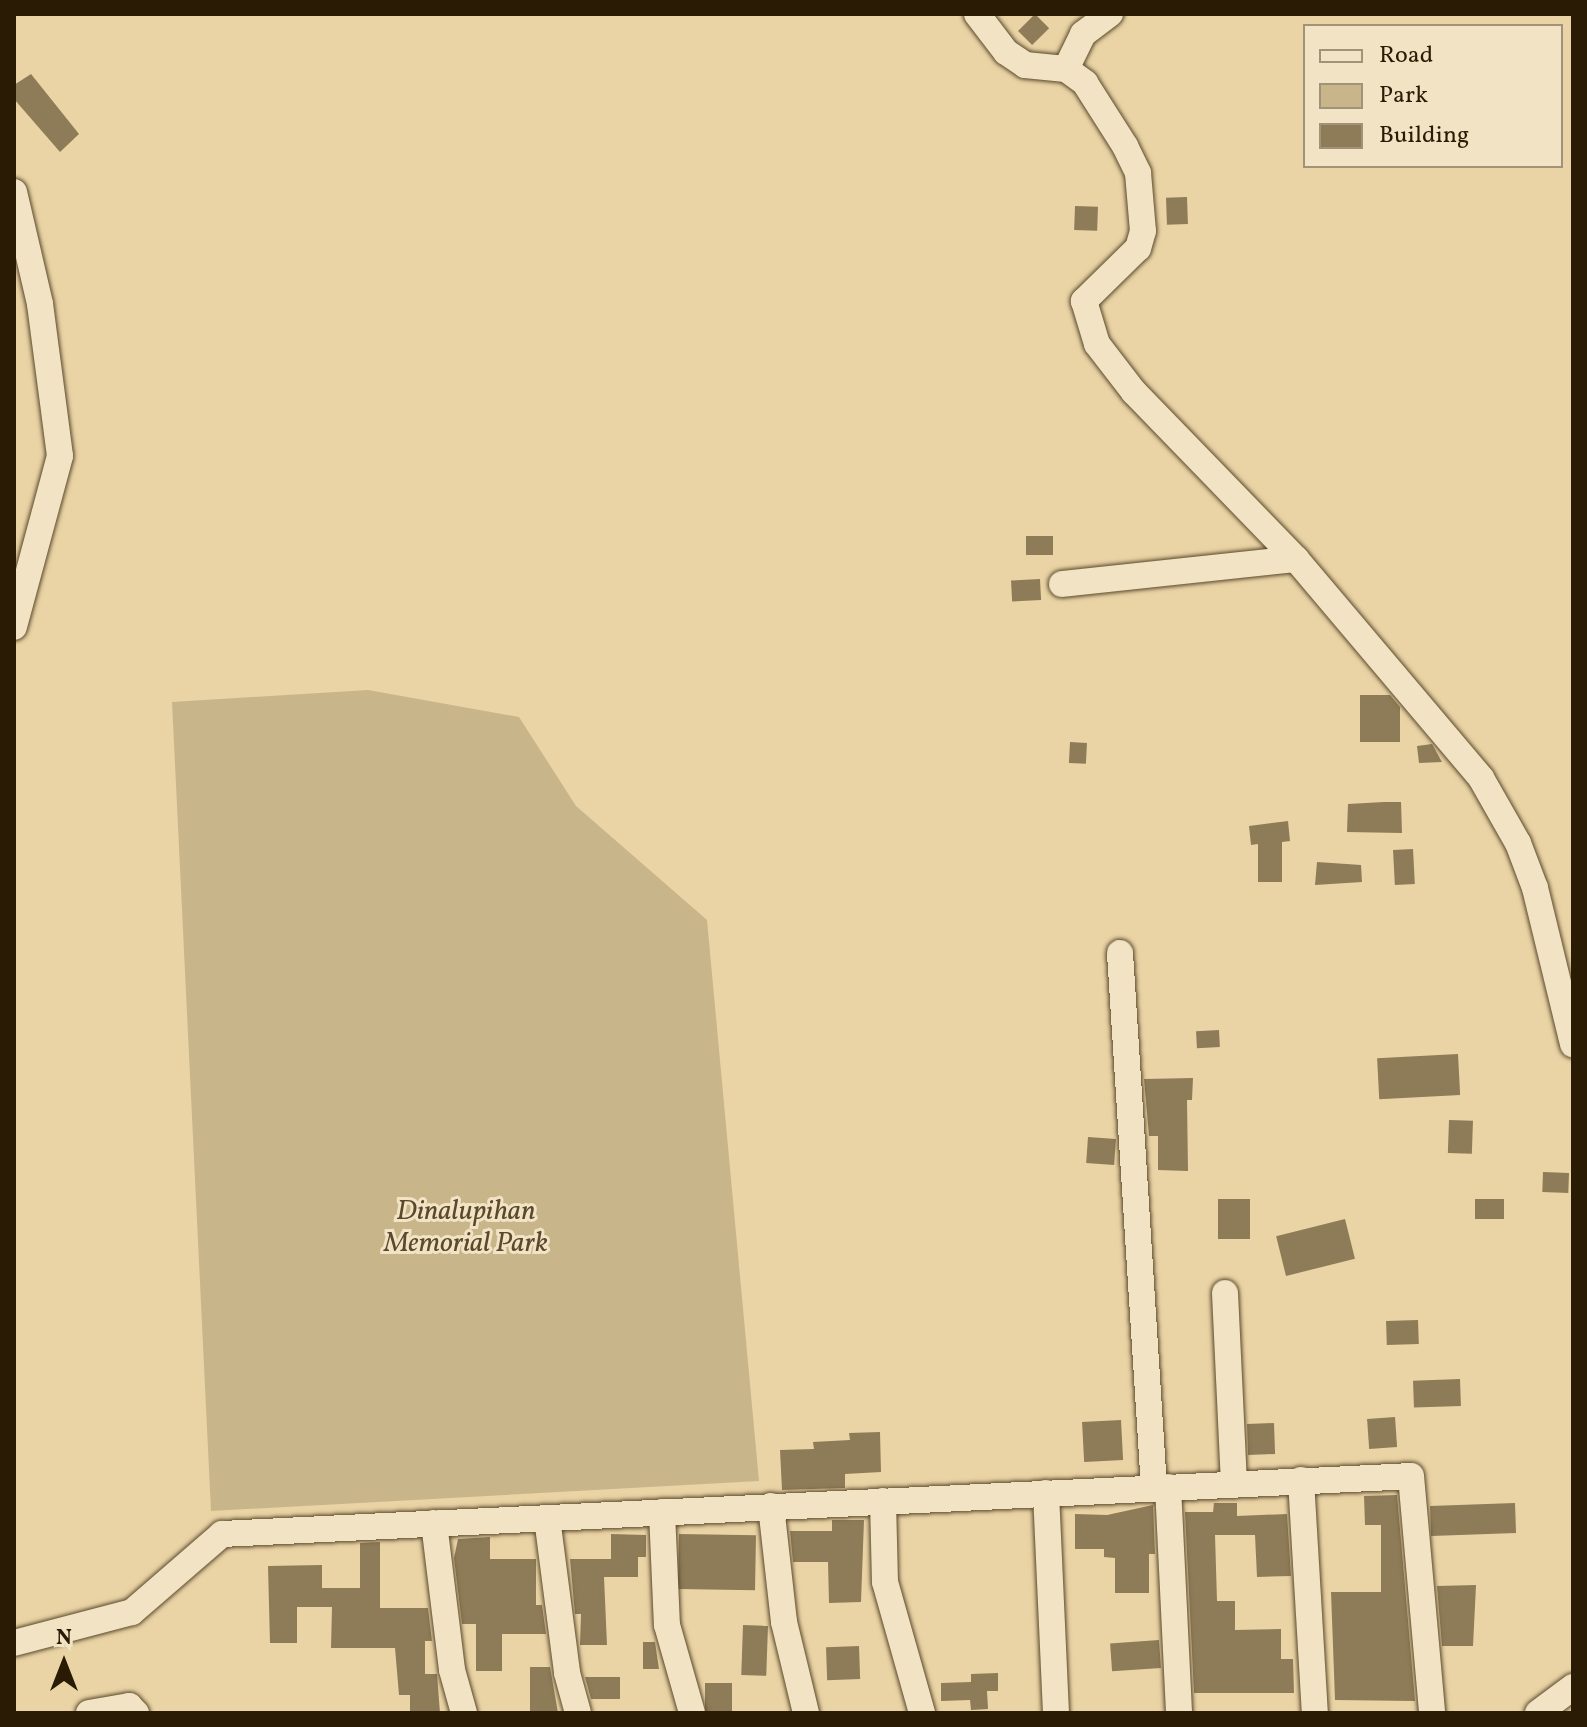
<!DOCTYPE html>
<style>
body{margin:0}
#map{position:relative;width:1587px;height:1727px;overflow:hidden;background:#ead4a5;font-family:Vollkorn,serif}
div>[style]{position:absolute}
.green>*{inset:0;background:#c9b58a}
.building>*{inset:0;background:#8e7b58;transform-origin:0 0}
.roads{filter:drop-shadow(0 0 2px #5a492c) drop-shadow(0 0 2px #5a492c)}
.minor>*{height:26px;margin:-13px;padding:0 13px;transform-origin:13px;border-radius:13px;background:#f1e3c4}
span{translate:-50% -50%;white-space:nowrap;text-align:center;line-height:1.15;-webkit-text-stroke:6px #f1e3c4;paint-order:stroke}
.park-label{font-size:28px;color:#5a492c;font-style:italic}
.frame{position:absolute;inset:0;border:16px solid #2a1b04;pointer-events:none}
.legend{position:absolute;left:1303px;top:24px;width:260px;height:144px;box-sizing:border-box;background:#f1e3c4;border:2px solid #a19377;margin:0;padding:10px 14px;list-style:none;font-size:24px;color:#2a1b04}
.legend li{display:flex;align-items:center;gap:16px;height:40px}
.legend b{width:40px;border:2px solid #a19377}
.north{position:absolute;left:24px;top:1623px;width:80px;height:80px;-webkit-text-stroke:6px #f1e3c4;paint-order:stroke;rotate:0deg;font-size:22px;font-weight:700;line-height:32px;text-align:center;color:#2a1b04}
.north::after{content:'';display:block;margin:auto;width:28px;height:36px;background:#2a1b04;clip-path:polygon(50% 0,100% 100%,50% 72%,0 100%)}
</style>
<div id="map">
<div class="green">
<div style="clip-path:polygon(368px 690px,519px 717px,576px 806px,707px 920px,759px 1481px,211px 1511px,172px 702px)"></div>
</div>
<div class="building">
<div style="left:1035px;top:14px;width:20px;height:24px;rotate:45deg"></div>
<div style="clip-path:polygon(31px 74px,79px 134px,60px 152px,14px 99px,14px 85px)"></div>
<div style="left:1187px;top:197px;width:27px;height:21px;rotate:88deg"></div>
<div style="left:1075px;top:206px;width:23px;height:24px;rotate:2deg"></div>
<div style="left:1053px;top:536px;width:19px;height:27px;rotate:90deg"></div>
<div style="left:1040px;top:579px;width:21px;height:29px;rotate:87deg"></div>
<div style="clip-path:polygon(1360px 695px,1390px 695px,1400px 707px,1400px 742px,1360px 742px)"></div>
<div style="left:1070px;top:742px;width:17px;height:21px;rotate:3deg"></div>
<div style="clip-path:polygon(1432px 744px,1442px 762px,1419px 763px,1417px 746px)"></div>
<div style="clip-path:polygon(1384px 802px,1401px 802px,1402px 833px,1347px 832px,1348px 804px)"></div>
<div style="clip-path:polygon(1288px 821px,1290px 841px,1282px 842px,1282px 882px,1258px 882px,1258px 844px,1251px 845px,1249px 826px)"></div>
<div style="left:1413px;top:849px;width:35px;height:20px;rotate:87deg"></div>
<div style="clip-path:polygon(1317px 862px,1361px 865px,1362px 882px,1315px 885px)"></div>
<div style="left:1219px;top:1030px;width:17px;height:23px;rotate:87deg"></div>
<div style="left:1458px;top:1054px;width:41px;height:81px;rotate:87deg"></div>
<div style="clip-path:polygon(1193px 1078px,1192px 1100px,1187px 1100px,1188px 1171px,1158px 1170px,1158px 1136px,1149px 1136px,1144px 1079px)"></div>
<div style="left:1449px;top:1120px;width:24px;height:33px;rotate:2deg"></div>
<div style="left:1088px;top:1137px;width:28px;height:26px;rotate:4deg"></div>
<div style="left:1543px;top:1172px;width:26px;height:20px;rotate:2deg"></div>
<div style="left:1218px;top:1199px;width:32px;height:40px"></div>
<div style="left:1504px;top:1199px;width:20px;height:29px;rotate:90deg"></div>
<div style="left:1345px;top:1219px;width:41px;height:71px;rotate:76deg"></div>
<div style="left:1418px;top:1320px;width:24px;height:32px;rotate:88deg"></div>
<div style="left:1460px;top:1379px;width:27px;height:47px;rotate:88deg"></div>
<div style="left:1395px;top:1417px;width:30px;height:28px;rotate:86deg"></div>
<div style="left:1121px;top:1420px;width:40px;height:39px;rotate:87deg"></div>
<div style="left:1274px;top:1423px;width:31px;height:27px;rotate:88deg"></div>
<div style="clip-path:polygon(880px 1432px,881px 1472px,845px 1474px,845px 1488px,782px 1490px,780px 1450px,814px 1449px,813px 1442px,850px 1440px,849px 1433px)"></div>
<div style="clip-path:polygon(1397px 1495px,1415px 1701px,1335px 1700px,1331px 1592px,1381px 1592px,1381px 1525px,1365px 1525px,1364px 1496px)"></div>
<div style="clip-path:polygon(1214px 1503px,1237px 1503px,1237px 1516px,1287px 1514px,1291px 1576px,1257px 1577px,1255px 1535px,1215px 1535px,1217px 1601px,1235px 1601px,1235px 1630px,1281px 1629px,1281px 1659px,1293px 1659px,1294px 1693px,1194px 1693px,1185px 1512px,1213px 1512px)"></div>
<div style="left:1515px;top:1503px;width:30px;height:85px;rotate:88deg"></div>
<div style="clip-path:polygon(1153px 1505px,1155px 1554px,1149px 1554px,1149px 1593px,1115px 1593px,1115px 1558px,1104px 1557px,1104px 1549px,1075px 1549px,1075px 1514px,1107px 1515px)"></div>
<div style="clip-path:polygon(832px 1520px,864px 1520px,861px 1602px,829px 1603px,828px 1562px,793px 1562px,790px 1531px,832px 1531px)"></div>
<div style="clip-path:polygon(611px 1534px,646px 1535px,646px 1557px,638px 1557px,638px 1577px,604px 1577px,607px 1645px,580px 1645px,581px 1614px,575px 1614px,570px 1559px,611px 1559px)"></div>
<div style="left:679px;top:1534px;width:77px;height:55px;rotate:1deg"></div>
<div style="clip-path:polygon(490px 1537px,490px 1559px,536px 1559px,536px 1605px,542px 1605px,546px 1634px,502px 1634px,502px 1671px,476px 1671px,476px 1624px,462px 1624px,454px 1558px,458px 1539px)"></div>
<div style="clip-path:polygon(380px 1542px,380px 1608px,428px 1608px,432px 1641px,425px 1641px,425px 1674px,437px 1674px,440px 1713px,410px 1713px,410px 1695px,399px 1695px,395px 1648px,331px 1648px,332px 1607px,297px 1607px,297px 1643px,270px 1643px,268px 1566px,322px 1565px,322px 1588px,360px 1588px,360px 1543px)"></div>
<div style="clip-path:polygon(1476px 1585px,1473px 1646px,1442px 1646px,1437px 1586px)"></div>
<div style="left:743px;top:1625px;width:25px;height:50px;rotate:2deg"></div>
<div style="left:1159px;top:1640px;width:28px;height:49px;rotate:86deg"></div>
<div style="clip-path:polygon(643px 1642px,655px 1642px,659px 1669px,643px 1669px)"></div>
<div style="left:859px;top:1646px;width:33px;height:33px;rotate:88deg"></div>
<div style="clip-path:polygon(530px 1667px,550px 1667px,558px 1713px,530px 1713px)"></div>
<div style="clip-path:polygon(998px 1673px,998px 1691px,987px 1691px,988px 1709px,971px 1710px,970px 1700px,941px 1701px,941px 1683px,971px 1682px,971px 1674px)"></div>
<div style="clip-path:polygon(585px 1677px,620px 1677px,620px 1699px,591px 1699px)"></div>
<div style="left:705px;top:1683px;width:27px;height:30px"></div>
</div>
<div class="roads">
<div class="minor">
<div style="left:977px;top:14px;width:48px;rotate:52.7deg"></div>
<div style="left:1006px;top:52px;width:23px;rotate:34deg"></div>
<div style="left:1025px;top:65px;width:41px;rotate:5.6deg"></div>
<div style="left:1066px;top:69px;width:24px;rotate:36deg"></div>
<div style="left:1085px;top:83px;width:75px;rotate:57.6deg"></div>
<div style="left:1125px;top:146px;width:30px;rotate:64deg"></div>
<div style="left:1138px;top:173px;width:58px;rotate:85.1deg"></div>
<div style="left:1143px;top:231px;width:18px;rotate:106deg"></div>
<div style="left:1138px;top:248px;width:76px;rotate:135.5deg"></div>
<div style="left:1084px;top:301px;width:45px;rotate:73.2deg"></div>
<div style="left:1097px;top:344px;width:61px;rotate:52.4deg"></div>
<div style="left:1134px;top:392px;width:233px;rotate:45.9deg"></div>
<div style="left:1296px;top:559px;width:287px;rotate:49.8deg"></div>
<div style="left:1481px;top:778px;width:75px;rotate:60.4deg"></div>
<div style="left:1518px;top:843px;width:48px;rotate:69.3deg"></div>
<div style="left:1535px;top:888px;width:161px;rotate:76.3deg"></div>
<div style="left:1066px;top:69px;width:39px;rotate:-64deg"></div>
<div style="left:1083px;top:34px;width:34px;rotate:-37deg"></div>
<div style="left:14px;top:192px;width:115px;rotate:76.9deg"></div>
<div style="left:40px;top:304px;width:153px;rotate:82.5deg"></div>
<div style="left:60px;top:456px;width:177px;rotate:105.1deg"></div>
<div style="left:1062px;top:584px;width:235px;rotate:-6.1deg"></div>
<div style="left:1120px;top:953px;width:535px;rotate:86.36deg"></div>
<div style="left:1225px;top:1293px;width:190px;rotate:87.3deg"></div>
<div style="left:1301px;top:1480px;width:233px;rotate:86.6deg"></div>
<div style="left:1168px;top:1487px;width:226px;rotate:87.2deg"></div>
<div style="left:1046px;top:1493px;width:220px;rotate:87.4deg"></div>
<div style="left:883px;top:1501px;width:81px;rotate:88.6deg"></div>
<div style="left:885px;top:1582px;width:136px;rotate:74.2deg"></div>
<div style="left:771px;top:1506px;width:117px;rotate:83.6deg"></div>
<div style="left:784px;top:1622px;width:94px;rotate:76.4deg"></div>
<div style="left:662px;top:1512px;width:113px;rotate:87.5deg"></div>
<div style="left:667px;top:1625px;width:91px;rotate:74.1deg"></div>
<div style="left:547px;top:1518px;width:156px;rotate:82.6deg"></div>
<div style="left:567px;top:1673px;width:41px;rotate:74.6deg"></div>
<div style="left:434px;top:1523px;width:148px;rotate:83deg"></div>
<div style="left:452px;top:1670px;width:45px;rotate:74.4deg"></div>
<div style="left:14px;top:1643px;width:122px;rotate:-14.7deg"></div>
<div style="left:132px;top:1612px;width:119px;rotate:-40.9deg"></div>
<div style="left:222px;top:1534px;width:1190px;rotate:-2.79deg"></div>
<div style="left:1411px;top:1476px;width:238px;rotate:84.9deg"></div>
<div style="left:89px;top:1713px;width:41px;rotate:-9.9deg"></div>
<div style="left:129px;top:1706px;width:10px;rotate:45deg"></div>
<div style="left:1538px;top:1713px;width:44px;rotate:-36.6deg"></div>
</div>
</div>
<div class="park-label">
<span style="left:466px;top:1228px">Dinalupihan<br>Memorial Park</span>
</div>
<div class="frame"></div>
<ul class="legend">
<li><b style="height:10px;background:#f1e3c4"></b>Road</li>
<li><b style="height:22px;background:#c9b58a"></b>Park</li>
<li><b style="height:22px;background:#8e7b58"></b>Building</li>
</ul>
<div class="north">N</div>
</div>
